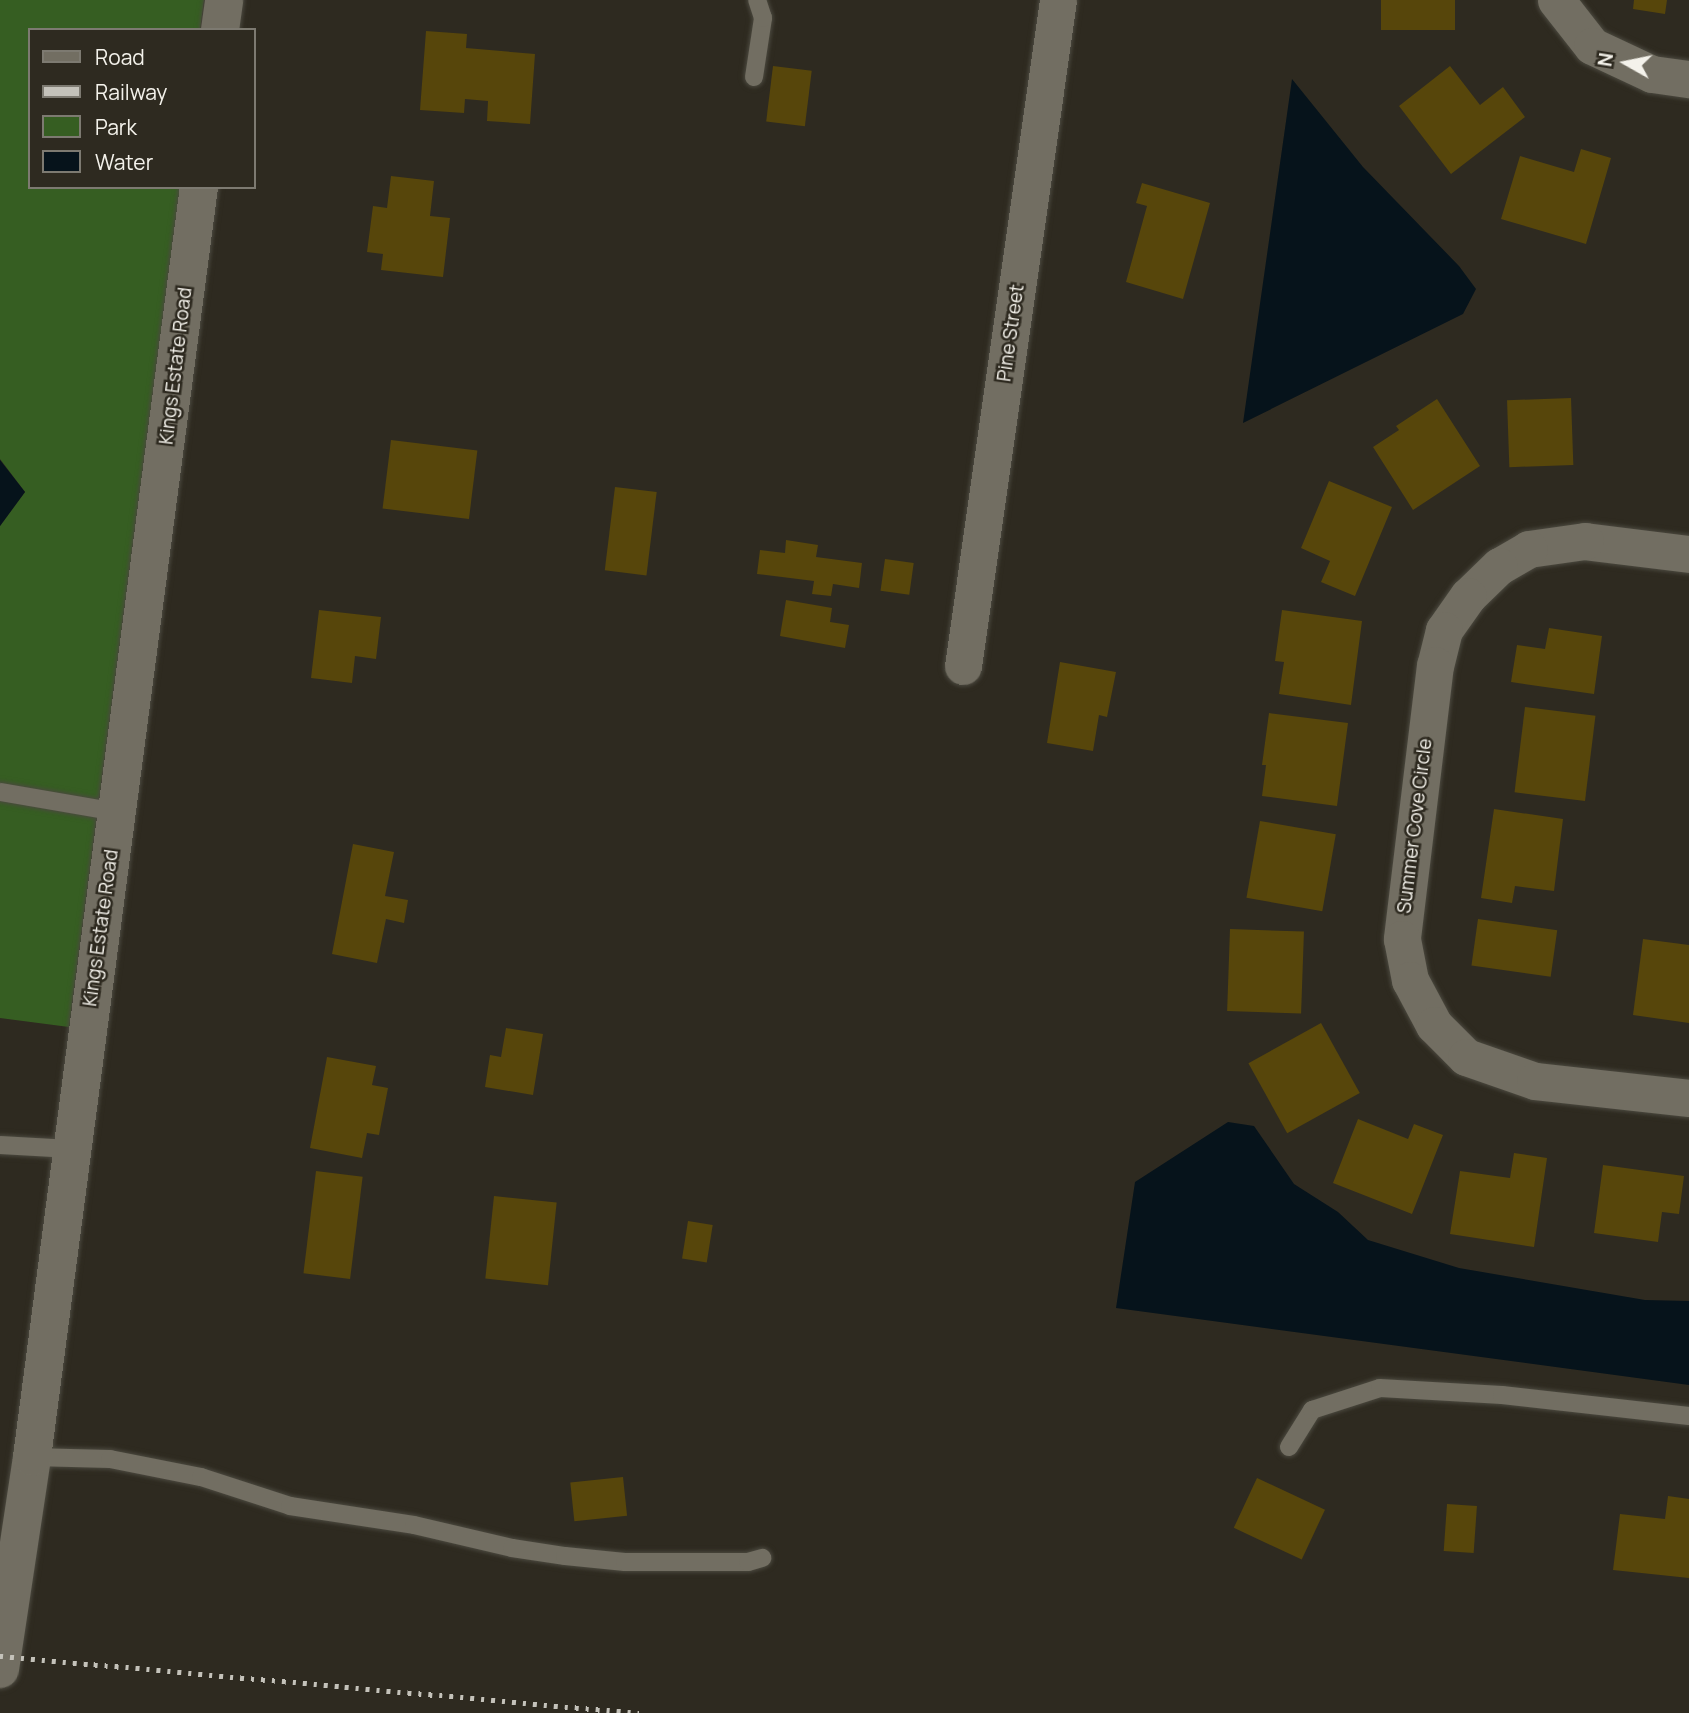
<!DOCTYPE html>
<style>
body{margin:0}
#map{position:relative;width:1689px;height:1713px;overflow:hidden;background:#2e2a20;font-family:Manrope,sans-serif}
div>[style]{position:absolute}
.green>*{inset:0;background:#365e22}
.water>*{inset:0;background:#06131b}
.building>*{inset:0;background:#57460b;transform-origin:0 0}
.roads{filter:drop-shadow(0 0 2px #4b493f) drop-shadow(0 0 2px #4b493f)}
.service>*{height:18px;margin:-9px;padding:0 9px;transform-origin:9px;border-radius:9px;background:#726e62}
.minor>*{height:37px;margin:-18.5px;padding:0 18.5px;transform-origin:18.5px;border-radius:18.5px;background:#726e62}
.tertiary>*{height:38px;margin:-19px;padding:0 19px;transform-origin:19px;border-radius:19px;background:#726e62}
.rail>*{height:5px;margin-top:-2.5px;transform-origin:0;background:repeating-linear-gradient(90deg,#c4c2ba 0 3.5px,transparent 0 10.5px)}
span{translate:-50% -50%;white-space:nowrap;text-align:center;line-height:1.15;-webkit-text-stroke:5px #2e2a20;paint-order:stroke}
.street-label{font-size:19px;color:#f4f2eb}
.legend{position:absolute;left:28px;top:28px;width:228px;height:161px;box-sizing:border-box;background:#2e2a20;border:2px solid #7d7a71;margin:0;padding:9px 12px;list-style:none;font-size:21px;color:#f4f2eb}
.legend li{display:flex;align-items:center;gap:14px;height:35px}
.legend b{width:35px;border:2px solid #7d7a71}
.north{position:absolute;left:1591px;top:28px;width:70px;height:70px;-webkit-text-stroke:5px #2e2a20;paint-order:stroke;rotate:279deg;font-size:19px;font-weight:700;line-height:28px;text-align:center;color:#f4f2eb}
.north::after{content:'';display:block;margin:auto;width:24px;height:32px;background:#f4f2eb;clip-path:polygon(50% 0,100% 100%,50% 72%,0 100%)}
</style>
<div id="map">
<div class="green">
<div style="clip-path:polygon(0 0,204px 0,200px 30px,30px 30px,30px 187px,180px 187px,69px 1027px,0 1018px,0 526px,25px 492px,0 459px)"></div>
</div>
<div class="water">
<div style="clip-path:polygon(1292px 79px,1363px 167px,1459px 266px,1476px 289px,1463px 314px,1243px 423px)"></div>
<div style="clip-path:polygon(0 460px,25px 492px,0 526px)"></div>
<div style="clip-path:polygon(1228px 1122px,1254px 1126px,1294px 1184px,1338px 1212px,1368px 1240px,1459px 1268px,1645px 1300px,1689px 1301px,1689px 1385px,1116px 1308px,1135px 1182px)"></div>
</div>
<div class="building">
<div style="left:1381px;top:0;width:74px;height:30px"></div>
<div style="clip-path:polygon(1634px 0,1667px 0,1665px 14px,1633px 9px)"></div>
<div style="clip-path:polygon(426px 31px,467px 34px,466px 48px,535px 54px,530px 124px,487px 121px,488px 101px,465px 99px,464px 113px,420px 110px)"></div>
<div style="left:773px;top:66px;width:39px;height:56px;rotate:7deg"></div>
<div style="clip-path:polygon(1450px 66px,1480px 105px,1503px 87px,1525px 117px,1451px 174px,1399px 106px)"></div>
<div style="clip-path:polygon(1581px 149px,1611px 158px,1586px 244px,1501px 219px,1520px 156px,1574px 172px)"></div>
<div style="clip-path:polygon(391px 176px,434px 181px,430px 216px,450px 218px,443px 277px,381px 270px,383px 254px,367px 252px,373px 206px,387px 208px)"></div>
<div style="clip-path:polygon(1142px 183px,1210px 203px,1183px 299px,1126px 282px,1147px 206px,1136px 203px)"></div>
<div style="left:1571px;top:398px;width:67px;height:64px;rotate:88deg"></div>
<div style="clip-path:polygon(1437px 399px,1480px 466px,1413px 510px,1373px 447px,1399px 430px,1396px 426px)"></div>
<div style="left:391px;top:440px;width:87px;height:69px;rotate:7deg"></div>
<div style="clip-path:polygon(1329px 481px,1392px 507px,1355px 596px,1321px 582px,1330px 561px,1301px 548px)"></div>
<div style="left:615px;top:487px;width:42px;height:84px;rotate:7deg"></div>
<div style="clip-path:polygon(786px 540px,818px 545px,816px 557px,862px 563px,859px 588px,833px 584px,831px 596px,812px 594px,814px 581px,757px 574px,760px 550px,785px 553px)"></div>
<div style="left:885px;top:559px;width:29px;height:32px;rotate:8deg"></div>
<div style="clip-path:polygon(786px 600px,832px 608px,830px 622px,849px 625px,845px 648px,780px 636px)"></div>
<div style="clip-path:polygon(319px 610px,381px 617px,376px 659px,355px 656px,352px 683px,311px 678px)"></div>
<div style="clip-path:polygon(1282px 610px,1362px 621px,1351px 705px,1279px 694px,1284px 662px,1275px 661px)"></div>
<div style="clip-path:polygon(1549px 628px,1602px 636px,1594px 694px,1511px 682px,1517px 645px,1545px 649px)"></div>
<div style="clip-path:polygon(1060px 662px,1116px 672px,1107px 717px,1099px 715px,1093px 751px,1047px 743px)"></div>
<div style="left:1525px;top:707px;width:71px;height:86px;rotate:7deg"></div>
<div style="clip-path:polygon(1269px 713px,1348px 723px,1337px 806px,1262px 796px,1266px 765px,1262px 765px)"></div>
<div style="clip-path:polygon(1494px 809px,1563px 819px,1554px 891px,1515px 886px,1512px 903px,1481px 898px)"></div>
<div style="left:1260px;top:821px;width:77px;height:78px;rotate:10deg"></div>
<div style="clip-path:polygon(353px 844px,394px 852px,385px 896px,408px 900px,404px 923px,386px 919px,377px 963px,332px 954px)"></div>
<div style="left:1478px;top:919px;width:80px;height:47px;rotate:8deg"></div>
<div style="left:1230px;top:929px;width:74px;height:82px;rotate:2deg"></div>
<div style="clip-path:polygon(1643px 939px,1689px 945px,1689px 1023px,1633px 1015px)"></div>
<div style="left:1321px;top:1023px;width:80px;height:83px;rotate:61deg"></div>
<div style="clip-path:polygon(506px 1028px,543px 1034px,533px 1095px,485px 1087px,490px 1055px,501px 1057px)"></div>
<div style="clip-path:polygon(327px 1057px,376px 1066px,372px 1085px,388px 1088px,379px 1135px,367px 1133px,362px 1158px,310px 1148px)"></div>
<div style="clip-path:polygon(1358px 1119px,1408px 1139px,1414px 1124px,1443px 1135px,1412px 1214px,1333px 1183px)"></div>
<div style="clip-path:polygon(1514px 1153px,1547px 1158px,1534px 1247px,1450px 1234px,1460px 1171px,1510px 1178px)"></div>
<div style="clip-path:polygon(1603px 1165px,1684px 1176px,1679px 1214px,1662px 1212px,1658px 1242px,1594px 1233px)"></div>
<div style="left:316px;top:1171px;width:47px;height:103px;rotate:7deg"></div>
<div style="left:494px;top:1196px;width:63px;height:83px;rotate:6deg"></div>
<div style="left:688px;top:1221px;width:25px;height:38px;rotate:9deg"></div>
<div style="left:623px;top:1477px;width:39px;height:53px;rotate:84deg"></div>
<div style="left:1257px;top:1478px;width:75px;height:55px;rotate:25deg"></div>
<div style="clip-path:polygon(1668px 1496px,1689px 1499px,1689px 1578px,1613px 1570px,1620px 1514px,1665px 1519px)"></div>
<div style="left:1447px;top:1504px;width:30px;height:47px;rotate:4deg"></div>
</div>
<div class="roads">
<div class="service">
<div style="left:754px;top:77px;width:60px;rotate:-81.3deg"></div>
<div style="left:763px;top:18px;width:19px;rotate:-108deg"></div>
<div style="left:0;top:792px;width:119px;rotate:9.7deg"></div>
<div style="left:0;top:1145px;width:71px;rotate:3.2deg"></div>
<div style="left:1289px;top:1447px;width:44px;rotate:-58.1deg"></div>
<div style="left:1312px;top:1410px;width:71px;rotate:-17.9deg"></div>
<div style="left:1380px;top:1388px;width:122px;rotate:3.3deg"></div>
<div style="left:1502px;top:1395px;width:188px;rotate:6.4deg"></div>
<div style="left:32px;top:1457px;width:78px;rotate:1.5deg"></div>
<div style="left:110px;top:1459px;width:93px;rotate:11.2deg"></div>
<div style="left:201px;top:1477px;width:94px;rotate:18deg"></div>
<div style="left:290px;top:1506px;width:125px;rotate:8.7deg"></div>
<div style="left:414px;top:1525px;width:101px;rotate:13.2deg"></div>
<div style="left:512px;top:1548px;width:54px;rotate:8.6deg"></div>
<div style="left:565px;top:1556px;width:60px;rotate:5.7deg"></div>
<div style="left:625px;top:1562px;width:123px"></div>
<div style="left:748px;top:1562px;width:15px;rotate:-16deg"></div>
</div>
<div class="minor">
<div style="left:1556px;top:0;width:58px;rotate:52deg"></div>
<div style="left:1592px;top:46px;width:66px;rotate:25deg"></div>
<div style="left:1652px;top:74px;width:37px;rotate:8deg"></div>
<div style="left:1689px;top:554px;width:105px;rotate:-172.9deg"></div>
<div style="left:1585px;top:541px;width:57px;rotate:171.9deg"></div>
<div style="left:1529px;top:549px;width:34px;rotate:150deg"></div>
<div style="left:1499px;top:566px;width:43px;rotate:135.9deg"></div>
<div style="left:1468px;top:596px;width:42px;rotate:125.2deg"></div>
<div style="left:1444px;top:630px;width:36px;rotate:104deg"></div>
<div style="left:1435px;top:665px;width:276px;rotate:96.9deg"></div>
<div style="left:1402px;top:939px;width:42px;rotate:79deg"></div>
<div style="left:1410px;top:980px;width:51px;rotate:61.9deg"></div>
<div style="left:1434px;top:1025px;width:45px;rotate:45deg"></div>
<div style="left:1466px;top:1057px;width:73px;rotate:19.2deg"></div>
<div style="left:1535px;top:1081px;width:155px;rotate:6.3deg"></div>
<div style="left:963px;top:666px;width:673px;rotate:-81.88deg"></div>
</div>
<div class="tertiary">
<div style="left:220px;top:30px;width:30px;rotate:-82deg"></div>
<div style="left:0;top:1669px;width:214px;rotate:-81.4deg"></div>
<div style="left:32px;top:1457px;width:1281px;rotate:-82.51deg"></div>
</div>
</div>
<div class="rail">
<div style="left:0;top:1656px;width:641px;rotate:5.11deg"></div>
</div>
<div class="street-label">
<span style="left:1011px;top:333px;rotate:-82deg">Pine Street</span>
<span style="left:176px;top:366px;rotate:-83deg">Kings Estate Road</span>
<span style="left:1415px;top:826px;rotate:-83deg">Summer Cove Circle</span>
<span style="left:101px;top:928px;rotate:-82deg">Kings Estate Road</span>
</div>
<ul class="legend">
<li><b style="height:9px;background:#726e62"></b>Road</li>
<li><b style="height:9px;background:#c4c2ba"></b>Railway</li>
<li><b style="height:19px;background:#365e22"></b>Park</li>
<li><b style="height:19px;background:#06131b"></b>Water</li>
</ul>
<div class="north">N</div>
</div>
